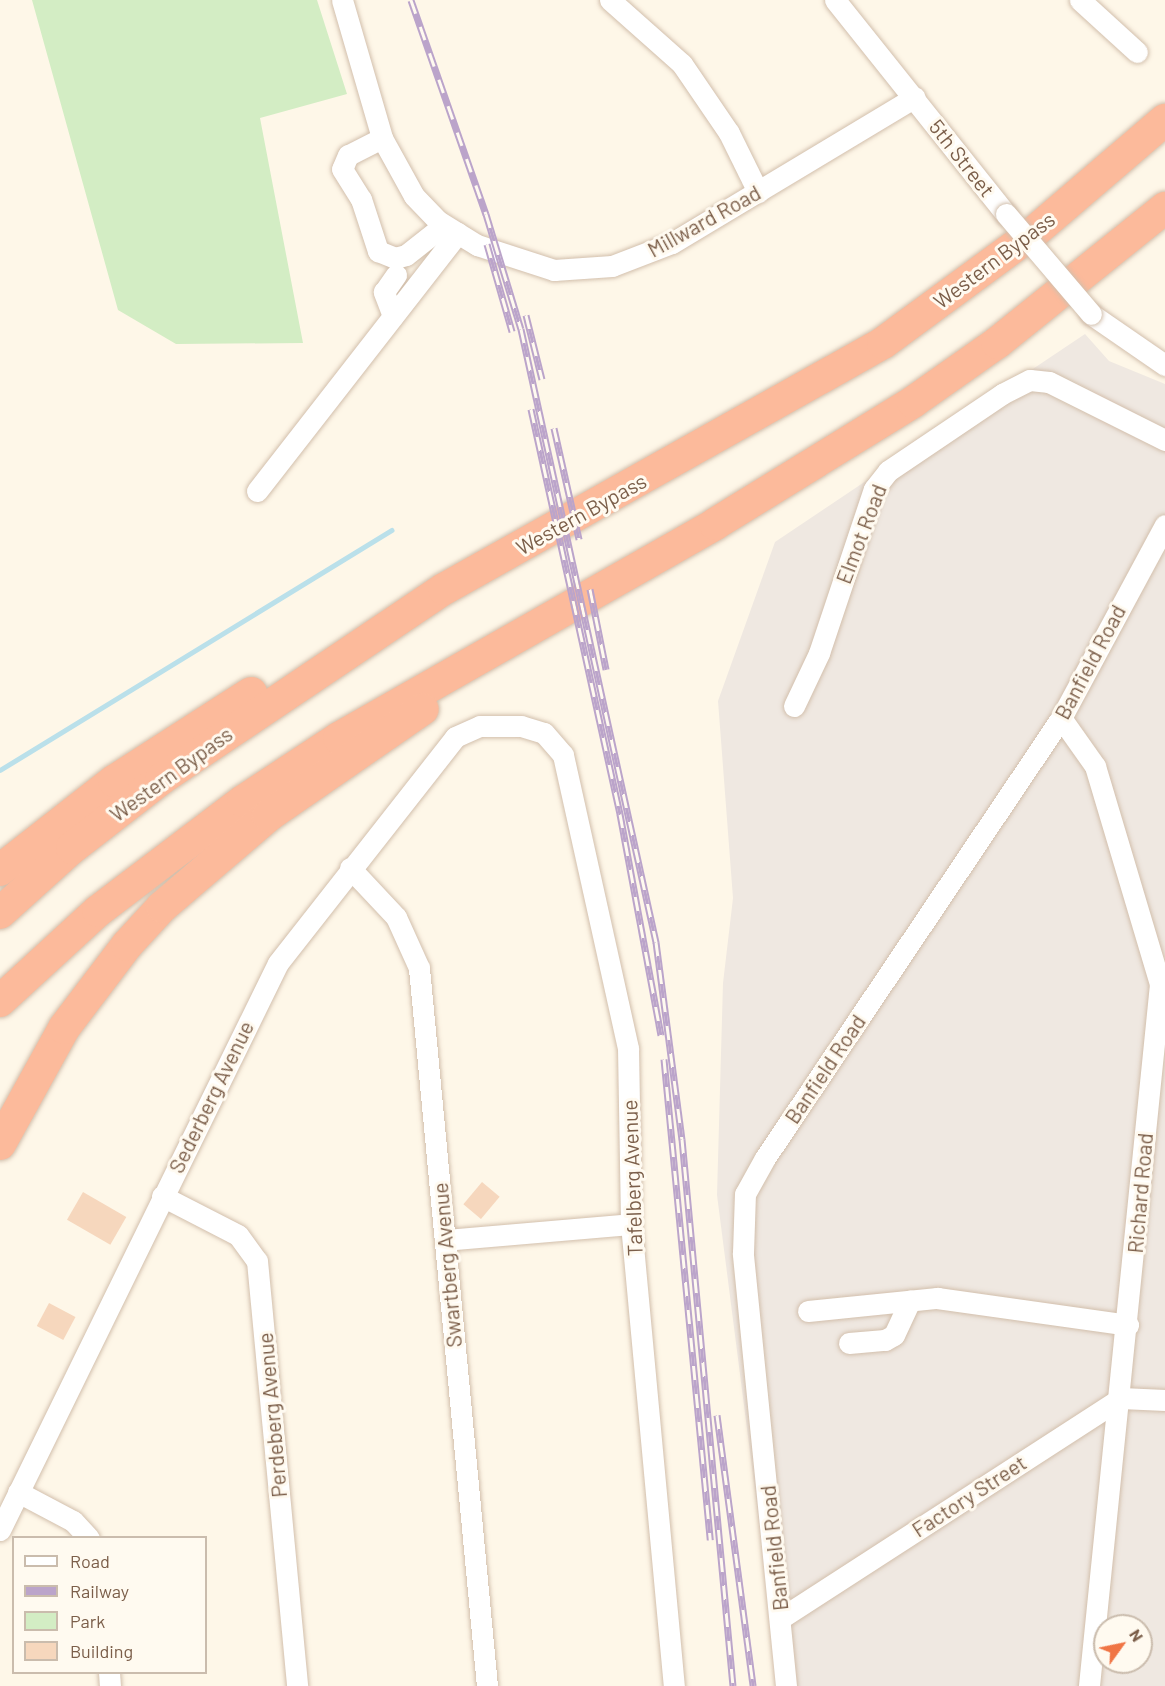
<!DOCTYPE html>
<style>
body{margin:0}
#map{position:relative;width:1165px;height:1686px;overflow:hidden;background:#fef7e8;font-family:Barlow,sans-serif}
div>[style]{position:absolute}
.industrial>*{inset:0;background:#efe8e1}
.green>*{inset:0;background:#d3edc4}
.stream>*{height:4.5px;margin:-2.25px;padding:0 2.25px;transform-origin:2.25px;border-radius:2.25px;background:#bae0ea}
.building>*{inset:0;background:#f6d7bd;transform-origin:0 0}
.roads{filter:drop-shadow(0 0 2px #d2bfac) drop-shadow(0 0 2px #d2bfac)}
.minor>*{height:21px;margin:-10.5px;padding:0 10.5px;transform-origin:10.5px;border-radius:10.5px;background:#fff}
.highway>*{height:32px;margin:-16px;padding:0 16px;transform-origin:16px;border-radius:16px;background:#fcba9b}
.rail>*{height:7px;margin-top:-3.5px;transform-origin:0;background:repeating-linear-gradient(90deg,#fffaf0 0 14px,#bba4ca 0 28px);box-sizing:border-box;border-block:2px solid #bba4ca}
.bridges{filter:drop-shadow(0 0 2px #d2bfac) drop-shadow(0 0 2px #d2bfac)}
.minor-bridge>*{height:21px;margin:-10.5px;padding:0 10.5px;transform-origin:10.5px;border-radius:10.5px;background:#fff}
span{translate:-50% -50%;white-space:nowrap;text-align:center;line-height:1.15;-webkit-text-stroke:6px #fffaf0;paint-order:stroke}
.street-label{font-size:21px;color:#7b5e49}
.legend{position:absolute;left:12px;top:1536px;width:195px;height:138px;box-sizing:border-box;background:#fffaf0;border:2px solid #cabcad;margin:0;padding:8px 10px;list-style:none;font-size:18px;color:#7b5e49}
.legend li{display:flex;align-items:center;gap:12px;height:30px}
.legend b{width:30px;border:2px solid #cabcad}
.north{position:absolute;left:1093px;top:1614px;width:60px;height:60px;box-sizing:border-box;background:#fffaf0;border:2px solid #cabcad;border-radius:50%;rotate:57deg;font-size:16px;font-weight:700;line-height:24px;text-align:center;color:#7b5e49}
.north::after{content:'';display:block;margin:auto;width:21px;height:27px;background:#f07545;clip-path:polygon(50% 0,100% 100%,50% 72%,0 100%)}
</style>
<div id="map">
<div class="industrial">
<div style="clip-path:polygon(evenodd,1085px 334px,1109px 361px,1165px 384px,1165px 1686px,780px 1686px,717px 1195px,723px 983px,733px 898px,718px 701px,775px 542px,1085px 334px,1105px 1626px,1141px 1626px,1141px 1662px,1105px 1662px,1105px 1626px)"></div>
</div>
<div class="green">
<div style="clip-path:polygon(32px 0,317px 0,347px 94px,260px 118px,303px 343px,176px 344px,118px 310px)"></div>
</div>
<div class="stream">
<div style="left:0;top:770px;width:459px;rotate:-31.5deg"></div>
</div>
<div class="building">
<div style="left:482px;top:1182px;width:23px;height:29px;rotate:40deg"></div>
<div style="left:83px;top:1192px;width:50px;height:32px;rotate:30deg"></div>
<div style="left:49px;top:1303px;width:30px;height:26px;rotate:28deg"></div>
</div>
<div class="roads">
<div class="minor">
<div style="left:342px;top:0;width:144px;rotate:73.8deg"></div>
<div style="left:382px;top:138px;width:66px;rotate:61.1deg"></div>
<div style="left:414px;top:196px;width:35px;rotate:46deg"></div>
<div style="left:438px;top:221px;width:46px;rotate:31.6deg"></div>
<div style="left:477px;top:245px;width:81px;rotate:18deg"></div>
<div style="left:554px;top:270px;width:58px;rotate:-3.9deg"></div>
<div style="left:612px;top:266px;width:64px;rotate:-21deg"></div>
<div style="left:672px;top:243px;width:283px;rotate:-31deg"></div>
<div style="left:610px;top:0;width:96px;rotate:41.6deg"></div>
<div style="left:682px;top:64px;width:83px;rotate:55.7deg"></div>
<div style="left:729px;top:133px;width:66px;rotate:63.8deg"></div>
<div style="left:835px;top:0;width:274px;rotate:51.4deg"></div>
<div style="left:1080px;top:0;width:77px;rotate:42.4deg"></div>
<div style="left:382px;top:138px;width:38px;rotate:153deg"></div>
<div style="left:348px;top:155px;width:15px;rotate:113deg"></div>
<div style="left:342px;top:169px;width:36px;rotate:58deg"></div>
<div style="left:361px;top:199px;width:55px;rotate:71.9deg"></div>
<div style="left:378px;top:251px;width:18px;rotate:22deg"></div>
<div style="left:395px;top:258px;width:11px;rotate:-15deg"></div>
<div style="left:406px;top:255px;width:48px;rotate:-38.3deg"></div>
<div style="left:1091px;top:314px;width:90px;rotate:34.6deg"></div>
<div style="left:393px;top:316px;width:26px;rotate:-111deg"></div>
<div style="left:384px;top:292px;width:21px;rotate:-55deg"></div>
<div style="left:257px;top:491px;width:327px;rotate:-52.1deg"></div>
<div style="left:794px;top:706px;width:59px;rotate:-64.7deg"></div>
<div style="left:819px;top:653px;width:173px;rotate:-71.5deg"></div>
<div style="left:874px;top:489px;width:23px;rotate:-52deg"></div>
<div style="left:888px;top:471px;width:138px;rotate:-34deg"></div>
<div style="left:1002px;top:394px;width:31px;rotate:-27deg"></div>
<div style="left:1030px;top:380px;width:19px;rotate:6deg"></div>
<div style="left:1049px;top:382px;width:130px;rotate:26.6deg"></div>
<div style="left:1061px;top:718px;width:59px;rotate:54.7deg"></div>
<div style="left:1095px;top:766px;width:227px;rotate:73.4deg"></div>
<div style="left:1160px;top:984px;width:706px;rotate:95.78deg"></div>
<div style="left:350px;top:868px;width:67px;rotate:46.8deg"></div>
<div style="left:396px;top:917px;width:56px;rotate:65.7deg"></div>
<div style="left:419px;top:968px;width:721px;rotate:84.59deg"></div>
<div style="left:162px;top:1196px;width:85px;rotate:27.2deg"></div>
<div style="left:238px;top:1235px;width:32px;rotate:54deg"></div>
<div style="left:257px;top:1261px;width:427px;rotate:84.6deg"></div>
<div style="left:445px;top:1240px;width:187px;rotate:-4.9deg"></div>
<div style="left:808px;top:1311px;width:130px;rotate:-5.8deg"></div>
<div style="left:937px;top:1298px;width:193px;rotate:8deg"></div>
<div style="left:849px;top:1343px;width:36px;rotate:-5deg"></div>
<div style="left:885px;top:1340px;width:10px;rotate:-29deg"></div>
<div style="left:894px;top:1335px;width:38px;rotate:-65deg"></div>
<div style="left:18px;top:1492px;width:62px;rotate:27.8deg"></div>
<div style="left:73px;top:1521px;width:23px;rotate:47deg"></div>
<div style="left:0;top:1530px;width:631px;rotate:-63.88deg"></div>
<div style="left:278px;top:963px;width:287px;rotate:-51.9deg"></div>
<div style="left:455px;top:737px;width:27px;rotate:-24deg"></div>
<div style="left:480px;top:726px;width:41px"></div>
<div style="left:521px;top:726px;width:24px;rotate:17deg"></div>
<div style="left:544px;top:733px;width:29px;rotate:49deg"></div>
<div style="left:563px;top:755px;width:300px;rotate:77.5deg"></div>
<div style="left:628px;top:1048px;width:176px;rotate:89deg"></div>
<div style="left:631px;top:1224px;width:464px;rotate:84.7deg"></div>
<div style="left:781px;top:1618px;width:405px;rotate:-32.9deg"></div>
<div style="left:1121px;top:1398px;width:44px;rotate:2.6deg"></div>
<div style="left:109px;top:1672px;width:14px;rotate:86deg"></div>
<div style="left:786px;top:1686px;width:435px;rotate:-95.7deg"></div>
<div style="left:743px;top:1253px;width:59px;rotate:-88.1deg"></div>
<div style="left:745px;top:1194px;width:41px;rotate:-60.9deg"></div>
<div style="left:765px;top:1158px;width:530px;rotate:-56.07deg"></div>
<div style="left:1061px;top:718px;width:219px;rotate:-61.7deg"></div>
</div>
<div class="highway">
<div style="left:0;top:870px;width:145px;rotate:-38deg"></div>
<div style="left:114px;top:781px;width:163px;rotate:-32.7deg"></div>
<div style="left:0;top:913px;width:97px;rotate:-42.1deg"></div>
<div style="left:72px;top:848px;width:113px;rotate:-37.8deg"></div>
<div style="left:161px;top:779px;width:341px;rotate:-33.9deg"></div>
<div style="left:444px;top:589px;width:503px;rotate:-29.26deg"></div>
<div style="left:883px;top:343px;width:186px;rotate:-36.3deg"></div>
<div style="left:1033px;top:233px;width:174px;rotate:-40.6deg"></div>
<div style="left:0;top:1001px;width:133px;rotate:-42.6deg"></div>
<div style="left:98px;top:911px;width:182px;rotate:-37.2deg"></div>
<div style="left:243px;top:801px;width:115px;rotate:-33.3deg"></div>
<div style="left:339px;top:738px;width:433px;rotate:-29.6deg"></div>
<div style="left:715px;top:524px;width:233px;rotate:-31.6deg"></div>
<div style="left:913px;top:402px;width:103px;rotate:-35.1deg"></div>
<div style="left:997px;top:343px;width:216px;rotate:-38.8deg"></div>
<div style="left:0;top:1144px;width:132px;rotate:-61.1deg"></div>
<div style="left:64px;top:1028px;width:104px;rotate:-52.8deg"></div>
<div style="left:127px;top:945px;width:52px;rotate:-47.4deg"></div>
<div style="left:162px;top:907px;width:140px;rotate:-40.6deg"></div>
<div style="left:268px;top:816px;width:188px;rotate:-34.6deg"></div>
</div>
</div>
<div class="rail">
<div style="left:411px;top:0;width:227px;rotate:70.7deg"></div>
<div style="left:486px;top:214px;width:120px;rotate:73.1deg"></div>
<div style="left:521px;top:329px;width:628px;rotate:77.58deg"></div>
<div style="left:656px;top:942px;width:199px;rotate:82.5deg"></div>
<div style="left:682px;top:1139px;width:549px;rotate:84.67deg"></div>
<div style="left:487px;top:244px;width:91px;rotate:74deg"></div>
<div style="left:526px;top:315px;width:66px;rotate:76deg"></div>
<div style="left:531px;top:409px;width:415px;rotate:77.6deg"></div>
<div style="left:620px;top:814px;width:225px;rotate:79.5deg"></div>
<div style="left:554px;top:428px;width:114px;rotate:77.3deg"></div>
<div style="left:590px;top:589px;width:82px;rotate:78.7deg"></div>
<div style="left:664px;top:1059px;width:483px;rotate:84.5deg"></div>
<div style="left:717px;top:1415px;width:273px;rotate:82.4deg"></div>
</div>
<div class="bridges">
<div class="minor-bridge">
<div style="left:1006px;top:214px;width:131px;rotate:49.6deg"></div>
</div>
</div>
<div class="street-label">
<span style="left:962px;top:158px;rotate:52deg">5th Street</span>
<span style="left:704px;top:221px;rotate:-29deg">Millward Road</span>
<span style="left:994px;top:260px;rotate:-37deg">Western Bypass</span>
<span style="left:581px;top:514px;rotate:-29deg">Western Bypass</span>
<span style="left:861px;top:534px;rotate:-69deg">Elmot Road</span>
<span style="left:1090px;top:662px;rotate:-62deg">Banfield Road</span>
<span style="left:171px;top:774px;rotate:-36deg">Western Bypass</span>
<span style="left:825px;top:1069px;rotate:-56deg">Banfield Road</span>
<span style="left:211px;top:1097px;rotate:-64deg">Sederberg Avenue</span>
<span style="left:632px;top:1178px;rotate:-92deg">Tafelberg Avenue</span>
<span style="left:1140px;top:1193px;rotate:-85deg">Richard Road</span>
<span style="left:447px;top:1265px;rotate:-95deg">Swartberg Avenue</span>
<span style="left:272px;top:1415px;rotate:-95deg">Perdeberg Avenue</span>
<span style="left:969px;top:1496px;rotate:-33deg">Factory Street</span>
<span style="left:774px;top:1548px;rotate:-96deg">Banfield Road</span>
</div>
<ul class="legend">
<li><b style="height:8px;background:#fff"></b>Road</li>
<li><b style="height:8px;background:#bba4ca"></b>Railway</li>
<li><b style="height:16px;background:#d3edc4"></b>Park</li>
<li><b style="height:16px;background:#f6d7bd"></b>Building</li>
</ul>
<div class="north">N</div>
</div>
